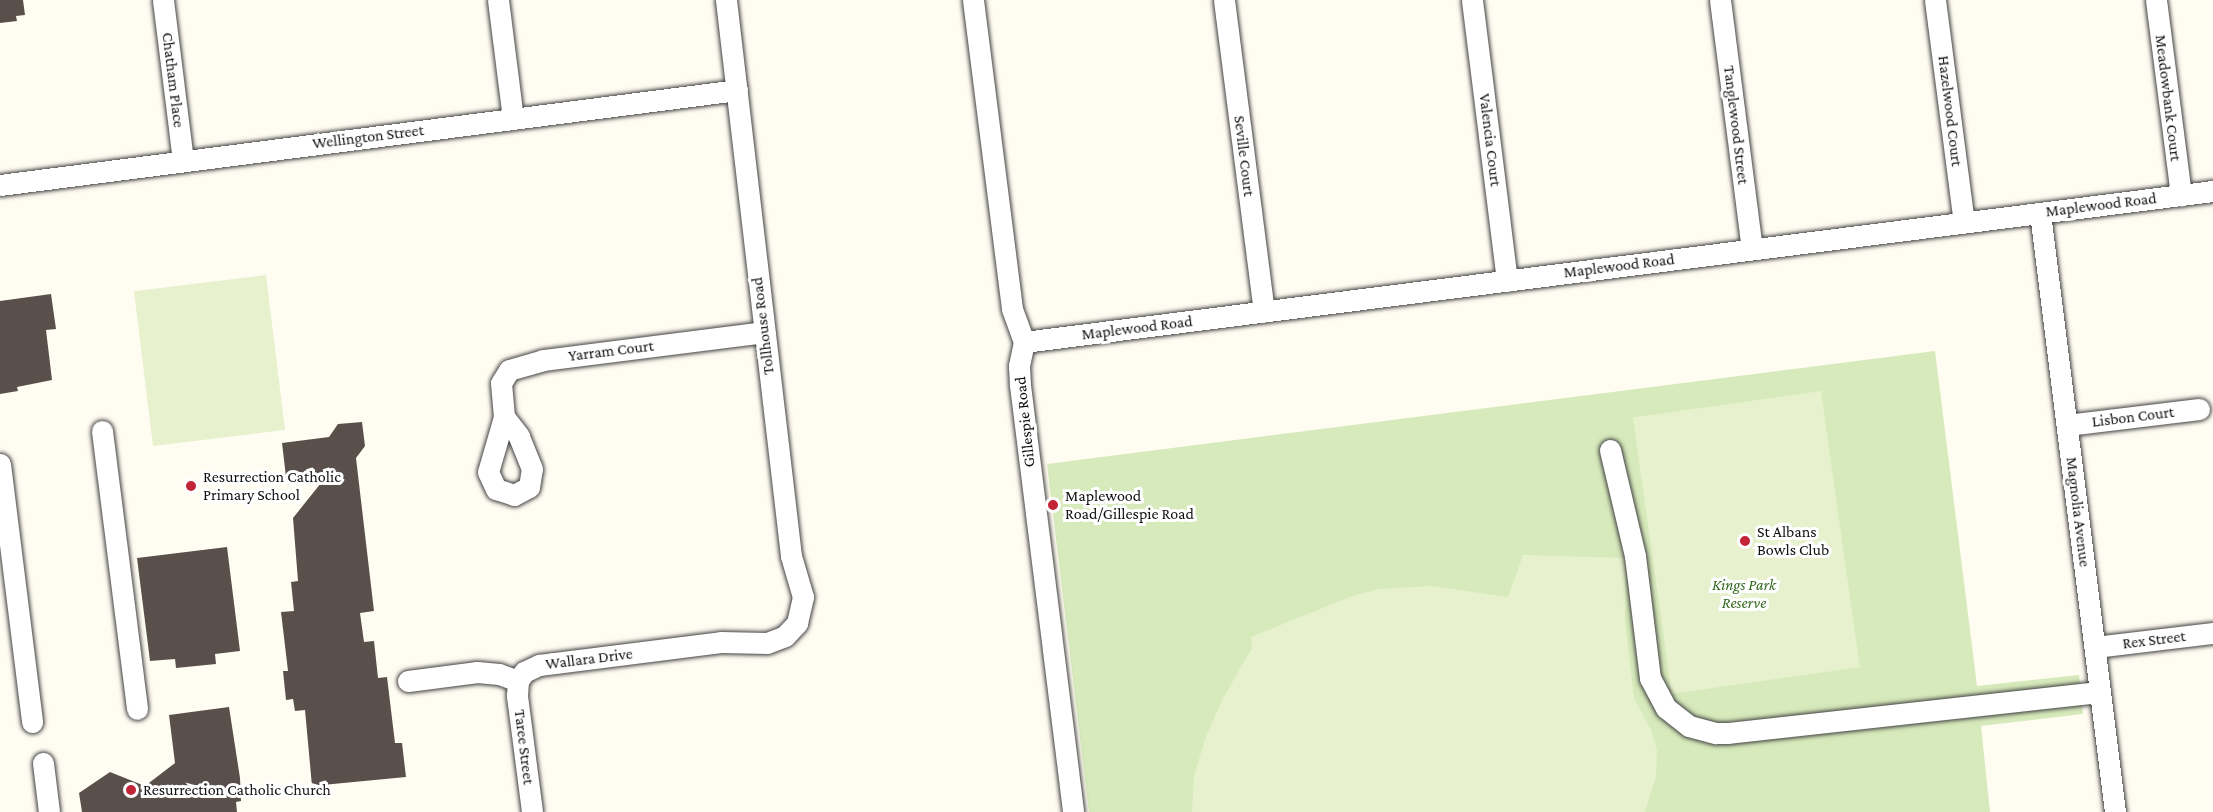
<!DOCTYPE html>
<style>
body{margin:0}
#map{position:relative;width:2213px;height:812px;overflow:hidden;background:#fffcf2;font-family:"Crimson Pro",serif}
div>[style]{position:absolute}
.green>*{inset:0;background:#d7eabb}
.pitch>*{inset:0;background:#e7f1cd;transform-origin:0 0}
.building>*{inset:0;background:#59504c}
.roads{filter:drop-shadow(0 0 2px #434343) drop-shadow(0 0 2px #434343)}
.minor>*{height:21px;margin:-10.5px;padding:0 10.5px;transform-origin:10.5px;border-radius:10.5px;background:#fff}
.dots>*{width:16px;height:16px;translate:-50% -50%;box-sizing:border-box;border:3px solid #fff;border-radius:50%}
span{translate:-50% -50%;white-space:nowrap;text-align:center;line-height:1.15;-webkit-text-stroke:6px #fff;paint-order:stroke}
.street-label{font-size:16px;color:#101010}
.poi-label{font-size:16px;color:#101010}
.left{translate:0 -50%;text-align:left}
.park-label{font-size:16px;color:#33691e;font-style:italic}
</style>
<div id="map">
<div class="green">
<div style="clip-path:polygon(1935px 351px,1977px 686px,2079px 675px,2083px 714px,1981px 726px,1990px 812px,1089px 812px,1047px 464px)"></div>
</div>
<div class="pitch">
<div style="left:266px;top:275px;width:156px;height:133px;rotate:83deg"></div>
<div style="left:1821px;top:391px;width:279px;height:190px;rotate:82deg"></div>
<div style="clip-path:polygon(1523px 555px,1626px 558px,1625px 620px,1634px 698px,1651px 730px,1657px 750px,1656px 777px,1645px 812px,1192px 812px,1194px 776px,1205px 739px,1222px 700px,1252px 648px,1251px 637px,1352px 596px,1379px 589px,1432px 586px,1508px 597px)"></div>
</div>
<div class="building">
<div style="clip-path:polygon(0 0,23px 0,25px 15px,16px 16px,17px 21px,0 23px)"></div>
<div style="clip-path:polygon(51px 294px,56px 329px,46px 330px,52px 380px,17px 387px,18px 391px,0 394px,0 301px)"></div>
<div style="clip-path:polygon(362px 422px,365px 446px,356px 458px,374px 611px,360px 613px,364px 642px,374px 641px,378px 678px,387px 677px,395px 743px,402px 743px,406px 777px,312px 786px,305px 710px,295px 711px,293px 699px,286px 700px,283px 671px,288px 671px,281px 612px,294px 611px,291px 582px,298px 581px,293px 518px,329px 473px,286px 477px,282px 443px,329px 437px,338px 424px)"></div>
<div style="clip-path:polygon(227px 547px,240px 651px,215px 654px,216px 664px,176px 668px,175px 659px,150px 661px,137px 558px)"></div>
<div style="clip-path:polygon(229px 707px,240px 778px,241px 801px,236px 802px,237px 812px,82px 812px,79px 793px,110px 772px,145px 786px,175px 763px,169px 715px)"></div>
</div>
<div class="roads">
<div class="minor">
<div style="left:163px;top:0;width:162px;rotate:82.9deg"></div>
<div style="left:498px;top:0;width:120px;rotate:82.8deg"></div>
<div style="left:973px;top:0;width:311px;rotate:82.8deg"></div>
<div style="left:1012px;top:309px;width:35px;rotate:70deg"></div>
<div style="left:1024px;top:342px;width:25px;rotate:102deg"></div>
<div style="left:1019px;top:366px;width:19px;rotate:87deg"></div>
<div style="left:1020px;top:385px;width:430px;rotate:82.9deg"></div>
<div style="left:1224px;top:0;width:314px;rotate:82.7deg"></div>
<div style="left:1472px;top:0;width:283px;rotate:82.9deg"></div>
<div style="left:1720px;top:0;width:251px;rotate:82.7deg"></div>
<div style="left:1935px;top:0;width:224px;rotate:82.6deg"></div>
<div style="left:2156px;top:0;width:197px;rotate:82.7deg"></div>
<div style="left:0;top:185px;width:743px;rotate:-7.34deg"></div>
<div style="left:2040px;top:213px;width:604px;rotate:82.86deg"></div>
<div style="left:1024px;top:342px;width:1199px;rotate:-7.24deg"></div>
<div style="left:504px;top:417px;width:57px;rotate:106.2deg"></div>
<div style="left:488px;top:472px;width:19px;rotate:65deg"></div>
<div style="left:496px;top:489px;width:19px;rotate:18deg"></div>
<div style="left:514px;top:495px;width:17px;rotate:-28deg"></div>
<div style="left:529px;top:487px;width:18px;rotate:-81deg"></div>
<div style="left:532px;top:469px;width:35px;rotate:-112deg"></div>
<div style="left:519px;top:436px;width:24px;rotate:-128deg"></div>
<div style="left:504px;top:417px;width:34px;rotate:-95deg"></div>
<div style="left:501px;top:383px;width:15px;rotate:-58deg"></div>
<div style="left:509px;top:370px;width:35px;rotate:-16deg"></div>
<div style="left:543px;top:360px;width:223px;rotate:-7.2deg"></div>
<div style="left:2067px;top:425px;width:133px;rotate:-6.9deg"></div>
<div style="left:102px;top:431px;width:280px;rotate:82.8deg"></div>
<div style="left:1610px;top:450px;width:109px;rotate:76.7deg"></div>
<div style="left:1635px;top:556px;width:123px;rotate:83deg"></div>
<div style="left:1650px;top:678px;width:34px;rotate:62deg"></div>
<div style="left:1666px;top:708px;width:29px;rotate:38deg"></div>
<div style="left:1689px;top:726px;width:28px;rotate:15deg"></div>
<div style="left:1716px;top:733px;width:12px"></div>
<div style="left:1728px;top:733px;width:374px;rotate:-6.3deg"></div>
<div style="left:0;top:464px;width:260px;rotate:82.9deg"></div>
<div style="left:2095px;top:647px;width:119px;rotate:-6.8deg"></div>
<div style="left:408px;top:681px;width:70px;rotate:-7.4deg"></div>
<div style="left:477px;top:672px;width:22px;rotate:5deg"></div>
<div style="left:499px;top:674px;width:20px;rotate:20deg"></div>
<div style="left:518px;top:681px;width:11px;rotate:-56deg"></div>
<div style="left:524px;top:672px;width:17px;rotate:-25deg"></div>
<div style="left:539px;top:665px;width:183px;rotate:-7.2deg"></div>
<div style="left:721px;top:642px;width:46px;rotate:1.2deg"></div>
<div style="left:767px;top:643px;width:19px;rotate:-21deg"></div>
<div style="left:785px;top:636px;width:18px;rotate:-47deg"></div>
<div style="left:797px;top:623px;width:27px;rotate:-77deg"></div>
<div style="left:803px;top:597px;width:43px;rotate:-106.3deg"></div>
<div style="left:791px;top:556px;width:560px;rotate:-96.67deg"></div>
<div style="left:518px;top:681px;width:15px;rotate:94deg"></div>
<div style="left:517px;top:696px;width:117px;rotate:82.6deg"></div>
<div style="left:43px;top:763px;width:49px;rotate:83deg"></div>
</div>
</div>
<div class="dots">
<div style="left:191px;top:486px;background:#c22537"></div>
<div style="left:1053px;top:505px;background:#c22537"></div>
<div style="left:1745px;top:541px;background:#c22537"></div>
<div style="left:131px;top:790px;background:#c22537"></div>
</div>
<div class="street-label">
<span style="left:173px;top:80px;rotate:83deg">Chatham Place</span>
<span style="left:2168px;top:98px;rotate:83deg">Meadowbank Court</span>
<span style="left:1950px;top:111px;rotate:83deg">Hazelwood Court</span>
<span style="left:1736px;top:125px;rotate:83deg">Tanglewood Street</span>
<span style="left:368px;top:137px;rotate:-7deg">Wellington Street</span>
<span style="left:1490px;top:140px;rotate:83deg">Valencia Court</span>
<span style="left:1244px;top:156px;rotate:83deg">Seville Court</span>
<span style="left:2101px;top:205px;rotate:-7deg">Maplewood Road</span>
<span style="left:1619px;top:266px;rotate:-7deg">Maplewood Road</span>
<span style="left:763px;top:326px;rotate:-97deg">Tollhouse Road</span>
<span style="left:1137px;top:328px;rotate:-7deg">Maplewood Road</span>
<span style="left:611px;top:351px;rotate:-7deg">Yarram Court</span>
<span style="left:2133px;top:417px;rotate:-7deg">Lisbon Court</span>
<span style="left:1025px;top:422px;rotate:-96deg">Gillespie Road</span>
<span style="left:2078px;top:512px;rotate:83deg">Magnolia Avenue</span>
<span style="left:2154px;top:640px;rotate:-7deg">Rex Street</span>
<span style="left:589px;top:659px;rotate:-7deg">Wallara Drive</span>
<span style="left:524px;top:747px;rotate:83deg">Taree Street</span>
</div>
<div class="poi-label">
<span class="left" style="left:203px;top:486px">Resurrection Catholic<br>Primary School</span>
<span class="left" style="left:1065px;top:505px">Maplewood<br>Road/Gillespie Road</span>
<span class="left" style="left:1757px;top:541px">St Albans<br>Bowls Club</span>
<span class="left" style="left:143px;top:790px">Resurrection Catholic Church</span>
</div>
<div class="park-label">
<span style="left:1744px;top:594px">Kings Park<br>Reserve</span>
</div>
</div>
